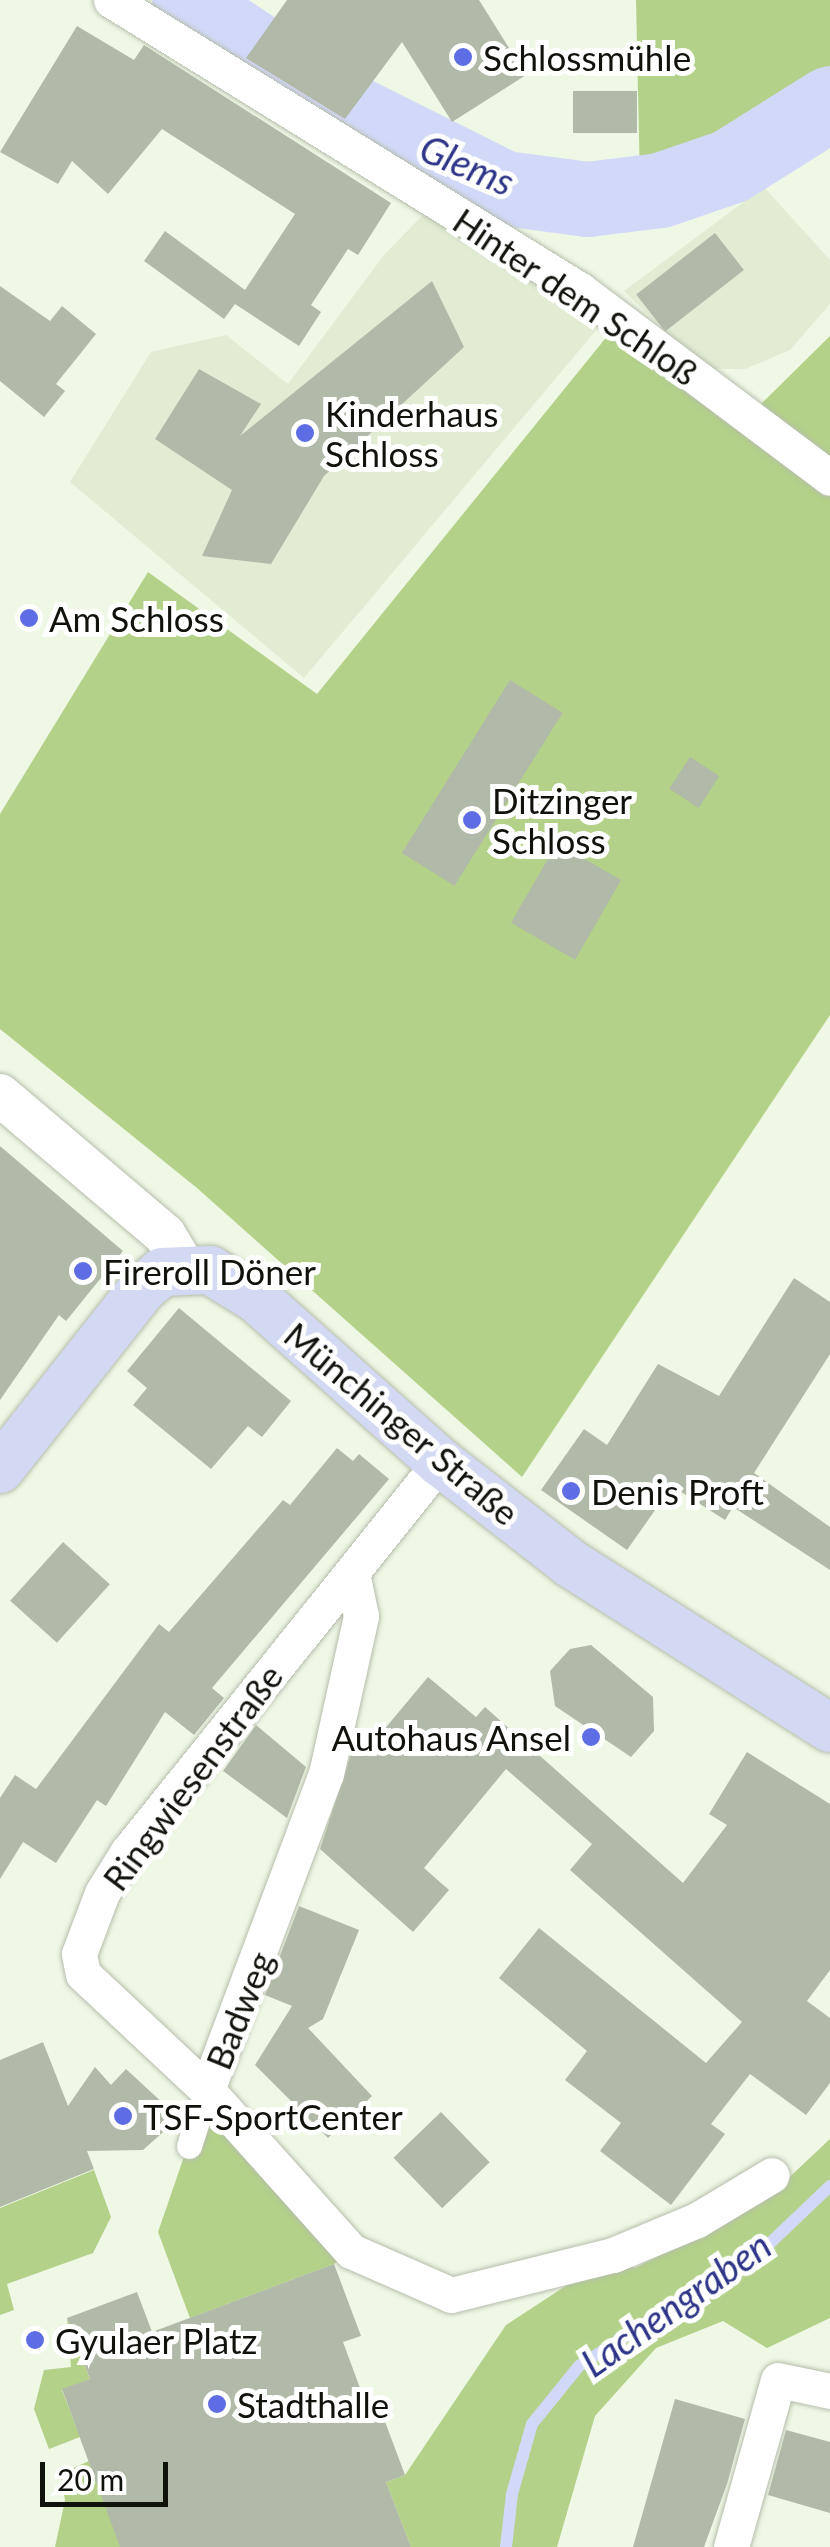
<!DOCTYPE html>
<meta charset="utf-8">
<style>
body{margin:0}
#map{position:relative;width:830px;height:2547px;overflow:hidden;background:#eff7e5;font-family:Lato,sans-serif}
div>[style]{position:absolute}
.built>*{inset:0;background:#e1ecd3}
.green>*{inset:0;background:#b3d189}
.stream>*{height:12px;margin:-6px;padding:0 6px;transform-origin:6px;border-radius:6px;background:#d2d9f8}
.river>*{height:75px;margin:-37.5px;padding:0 37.5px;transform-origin:37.5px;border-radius:37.5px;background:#d2d9f8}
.building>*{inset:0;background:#b1b9a8;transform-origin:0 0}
.roads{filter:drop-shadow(0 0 2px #b6bdac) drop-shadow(0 0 2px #b6bdac)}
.pedestrian>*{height:25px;margin:-12.5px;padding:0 12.5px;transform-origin:12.5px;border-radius:12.5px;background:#fff}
.minor>*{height:35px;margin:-17.5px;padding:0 17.5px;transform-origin:17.5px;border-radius:17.5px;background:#fff}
.tertiary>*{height:42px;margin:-21px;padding:0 21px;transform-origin:21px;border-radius:21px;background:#fff}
.secondary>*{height:48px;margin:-24px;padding:0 24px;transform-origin:24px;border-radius:24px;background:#d4d9f3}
.dots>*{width:28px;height:28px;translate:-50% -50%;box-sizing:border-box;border:5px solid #fff;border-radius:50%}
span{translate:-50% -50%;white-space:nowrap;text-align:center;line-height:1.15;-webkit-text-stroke:10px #fff;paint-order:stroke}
.poi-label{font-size:35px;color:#10120c}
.left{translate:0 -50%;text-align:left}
.right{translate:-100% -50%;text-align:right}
.street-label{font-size:35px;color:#10120c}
.water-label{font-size:38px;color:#2e3487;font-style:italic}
.scale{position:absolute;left:40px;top:2462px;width:128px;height:45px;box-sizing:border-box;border:5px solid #10120c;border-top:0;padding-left:12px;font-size:30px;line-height:35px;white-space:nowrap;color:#10120c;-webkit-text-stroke:8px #fff;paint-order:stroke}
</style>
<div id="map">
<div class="built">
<div style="clip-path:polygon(764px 187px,830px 260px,830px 304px,790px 350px,745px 369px,704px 369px,624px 291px)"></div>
<div style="clip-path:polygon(424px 214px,608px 316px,304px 678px,70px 482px,151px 352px,226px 335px,288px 384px,384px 255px)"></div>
</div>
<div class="green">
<div style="clip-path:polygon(636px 0,830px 0,830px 129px,712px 195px,703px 173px,640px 181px)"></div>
<div style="clip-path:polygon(613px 329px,830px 494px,830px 1015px,522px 1477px,197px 1188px,0 1029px,0 814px,148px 572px,317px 694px)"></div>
<div style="clip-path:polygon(830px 336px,830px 463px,758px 407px)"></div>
<div style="clip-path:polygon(207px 2090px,351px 2251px,334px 2264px,190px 2318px,158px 2232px)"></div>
<div style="clip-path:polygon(830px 2139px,830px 2318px,767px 2348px,723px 2321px,656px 2348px,595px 2416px,557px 2547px,411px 2547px,386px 2482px,405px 2475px,506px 2325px,613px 2255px,635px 2268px,763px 2202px)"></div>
<div style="clip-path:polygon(94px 2170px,111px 2217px,93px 2253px,7px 2284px,14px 2310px,0 2315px,0 2208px)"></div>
<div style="clip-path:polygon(67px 2318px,90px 2379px,62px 2390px,80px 2437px,49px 2449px,34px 2409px,44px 2370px,71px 2367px)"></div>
<div style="clip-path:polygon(89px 2461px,121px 2547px,55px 2547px,65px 2500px,60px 2474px)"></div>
</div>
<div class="stream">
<div style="left:182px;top:0;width:8px"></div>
<div style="left:506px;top:2547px;width:53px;rotate:-83.5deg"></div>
<div style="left:512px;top:2494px;width:73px;rotate:-74.1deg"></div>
<div style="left:532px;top:2424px;width:75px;rotate:-51deg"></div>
<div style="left:579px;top:2366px;width:223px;rotate:-32.6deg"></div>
<div style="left:767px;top:2246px;width:87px;rotate:-43.6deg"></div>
</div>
<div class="river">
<div style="left:189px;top:5px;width:182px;rotate:33.8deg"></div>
<div style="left:340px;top:106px;width:183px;rotate:26.6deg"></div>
<div style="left:504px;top:188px;width:84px;rotate:7.5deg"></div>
<div style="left:587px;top:199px;width:74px;rotate:-7deg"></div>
<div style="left:660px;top:190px;width:74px;rotate:-18.9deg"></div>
<div style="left:730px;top:166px;width:118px;rotate:-32.2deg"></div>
</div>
<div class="building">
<div style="clip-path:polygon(287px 0,479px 0,526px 75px,452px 122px,402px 42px,345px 119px,246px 58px)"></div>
<div style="clip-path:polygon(77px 26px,134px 60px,144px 45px,391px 203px,358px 255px,348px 249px,311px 305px,321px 312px,299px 346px,235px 304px,240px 297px,224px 319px,144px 261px,165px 231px,245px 290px,295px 214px,162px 129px,108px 194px,72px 161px,58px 184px,0 152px)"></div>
<div style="left:637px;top:91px;width:42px;height:64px;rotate:90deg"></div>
<div style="left:715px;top:233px;width:47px;height:100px;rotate:52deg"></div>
<div style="clip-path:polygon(432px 281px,464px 347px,324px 476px,271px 564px,202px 556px,232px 490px,155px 439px,199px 369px,261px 404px,240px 436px)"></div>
<div style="clip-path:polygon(0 286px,50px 321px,62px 306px,96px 334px,56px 384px,65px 391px,44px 417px,0 381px)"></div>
<div style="left:510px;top:680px;width:62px;height:204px;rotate:32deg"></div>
<div style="left:690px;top:757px;width:35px;height:38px;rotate:33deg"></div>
<div style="left:557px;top:843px;width:74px;height:92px;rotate:30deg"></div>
<div style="clip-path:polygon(0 1146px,123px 1251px,66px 1321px,59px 1315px,0 1400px)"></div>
<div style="clip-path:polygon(794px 1278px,830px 1302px,830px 1354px,754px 1473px,830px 1527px,830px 1570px,733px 1507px,725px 1520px,672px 1486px,627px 1550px,541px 1490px,584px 1429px,607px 1445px,658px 1364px,719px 1396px)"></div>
<div style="clip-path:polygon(179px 1308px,291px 1401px,262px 1437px,248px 1426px,211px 1469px,133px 1405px,147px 1388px,127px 1371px)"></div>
<div style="clip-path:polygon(337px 1448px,353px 1461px,359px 1454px,389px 1479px,212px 1688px,224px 1698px,194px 1735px,165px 1712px,106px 1806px,97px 1800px,56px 1863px,23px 1842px,0 1879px,0 1798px,15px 1775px,36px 1789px,159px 1624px,169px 1632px,283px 1500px,290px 1505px)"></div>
<div style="left:63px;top:1542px;width:63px;height:79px;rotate:42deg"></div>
<div style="clip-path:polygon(591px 1645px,653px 1697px,654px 1731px,631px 1757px,555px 1706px,550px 1671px,570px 1649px)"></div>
<div style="clip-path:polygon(428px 1677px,476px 1717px,485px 1707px,683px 1883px,727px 1825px,709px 1814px,747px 1752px,830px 1804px,830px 1970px,807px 2001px,830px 2018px,830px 2083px,806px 2115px,750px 2074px,711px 2124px,725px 2134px,671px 2205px,600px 2151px,621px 2123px,565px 2080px,587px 2051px,499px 1978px,539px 1928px,706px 2063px,742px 2022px,570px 1870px,592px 1844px,506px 1769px,424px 1868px,449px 1890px,413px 1932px,320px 1849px,354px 1745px,367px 1729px,377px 1738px)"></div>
<div style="clip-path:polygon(256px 1725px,306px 1767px,287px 1818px,223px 1771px)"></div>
<div style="clip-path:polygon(299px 1906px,359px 1930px,323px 2019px,308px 2028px,372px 2096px,328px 2138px,255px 2065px,292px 2006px,265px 1995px)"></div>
<div style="clip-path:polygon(43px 2042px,68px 2106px,95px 2067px,111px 2085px,126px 2069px,166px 2106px,170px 2126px,143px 2150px,87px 2151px,94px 2169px,0 2207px,0 2060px)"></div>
<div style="left:441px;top:2112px;width:70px;height:66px;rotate:46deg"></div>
<div style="clip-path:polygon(334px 2264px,361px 2336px,343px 2342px,373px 2423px,384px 2419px,405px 2475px,386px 2482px,411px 2547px,120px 2547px,62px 2389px,90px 2379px,67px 2318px,137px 2292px,152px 2332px)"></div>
<div style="clip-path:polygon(675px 2399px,745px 2419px,727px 2484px,704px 2547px,633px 2547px)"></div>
<div style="clip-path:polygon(786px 2430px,830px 2442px,830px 2513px,768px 2495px)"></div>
</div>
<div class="roads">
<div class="pedestrian">
<div style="left:189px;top:2146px;width:59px;rotate:-72.2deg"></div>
</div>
<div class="minor">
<div style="left:111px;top:0;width:551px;rotate:31.73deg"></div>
<div style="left:580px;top:290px;width:313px;rotate:36.9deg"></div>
<div style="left:440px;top:1462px;width:499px;rotate:128.7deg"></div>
<div style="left:128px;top:1851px;width:49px;rotate:121.8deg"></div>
<div style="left:102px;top:1893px;width:65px;rotate:110.7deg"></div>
<div style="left:79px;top:1954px;width:20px;rotate:79deg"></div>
<div style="left:83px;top:1974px;width:170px;rotate:43.1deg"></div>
<div style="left:207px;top:2090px;width:216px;rotate:48.2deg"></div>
<div style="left:351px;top:2251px;width:109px;rotate:23.7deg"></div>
<div style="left:451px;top:2295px;width:167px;rotate:-13.9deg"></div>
<div style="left:613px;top:2255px;width:91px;rotate:-22.6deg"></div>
<div style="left:697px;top:2220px;width:87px;rotate:-31deg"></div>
<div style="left:207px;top:2090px;width:338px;rotate:-69.4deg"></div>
<div style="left:326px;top:1774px;width:162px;rotate:-77.5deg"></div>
<div style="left:361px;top:1616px;width:44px;rotate:-101.8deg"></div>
<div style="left:731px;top:2547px;width:173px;rotate:-74.3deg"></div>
<div style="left:778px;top:2380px;width:53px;rotate:11.9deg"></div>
</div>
<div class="tertiary">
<div style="left:0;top:1095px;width:216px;rotate:40.3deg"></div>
<div style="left:165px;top:1235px;width:37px;rotate:59deg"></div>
</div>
<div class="secondary">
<div style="left:0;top:1469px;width:229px;rotate:-51.7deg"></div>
<div style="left:142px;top:1289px;width:26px;rotate:-40deg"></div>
<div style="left:162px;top:1272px;width:48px;rotate:-2.4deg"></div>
<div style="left:210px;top:1270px;width:55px;rotate:31.7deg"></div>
<div style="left:257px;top:1299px;width:245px;rotate:41.7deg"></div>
<div style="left:440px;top:1462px;width:165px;rotate:37.8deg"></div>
<div style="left:570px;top:1563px;width:308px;rotate:32.4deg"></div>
</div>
</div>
<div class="dots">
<div style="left:463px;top:57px;background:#5f6de4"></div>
<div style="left:305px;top:433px;background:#5f6de4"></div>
<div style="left:29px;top:618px;background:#5f6de4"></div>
<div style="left:472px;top:820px;background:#5f6de4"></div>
<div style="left:83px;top:1271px;background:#5f6de4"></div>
<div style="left:571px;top:1491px;background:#5f6de4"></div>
<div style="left:591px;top:1737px;background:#5f6de4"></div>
<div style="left:123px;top:2116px;background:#5f6de4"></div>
<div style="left:35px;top:2340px;background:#5f6de4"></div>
<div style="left:217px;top:2404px;background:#5f6de4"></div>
</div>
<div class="poi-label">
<span class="left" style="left:483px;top:57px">Schlossmühle</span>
<span class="left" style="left:325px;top:433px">Kinderhaus<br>Schloss</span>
<span class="left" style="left:49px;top:618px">Am Schloss</span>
<span class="left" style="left:492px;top:820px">Ditzinger<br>Schloss</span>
<span class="left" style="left:103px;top:1271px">Fireroll Döner</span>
<span class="left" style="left:591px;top:1491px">Denis Proft</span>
<span class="right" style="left:571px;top:1737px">Autohaus Ansel</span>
<span class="left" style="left:143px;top:2116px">TSF-SportCenter</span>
<span class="left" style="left:55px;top:2340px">Gyulaer Platz</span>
<span class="left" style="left:237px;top:2404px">Stadthalle</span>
</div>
<div class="street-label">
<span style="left:576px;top:296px;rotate:34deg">Hinter dem Schloß</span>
<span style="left:402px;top:1423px;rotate:40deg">Münchinger Straße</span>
<span style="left:192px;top:1777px;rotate:-53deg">Ringwiesenstraße</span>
<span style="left:239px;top:2010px;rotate:-68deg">Badweg</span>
</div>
<div class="water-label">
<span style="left:467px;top:165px;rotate:23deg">Glems</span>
<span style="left:676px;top:2304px;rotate:-35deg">Lachengraben</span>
</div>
<div class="scale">20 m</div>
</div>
